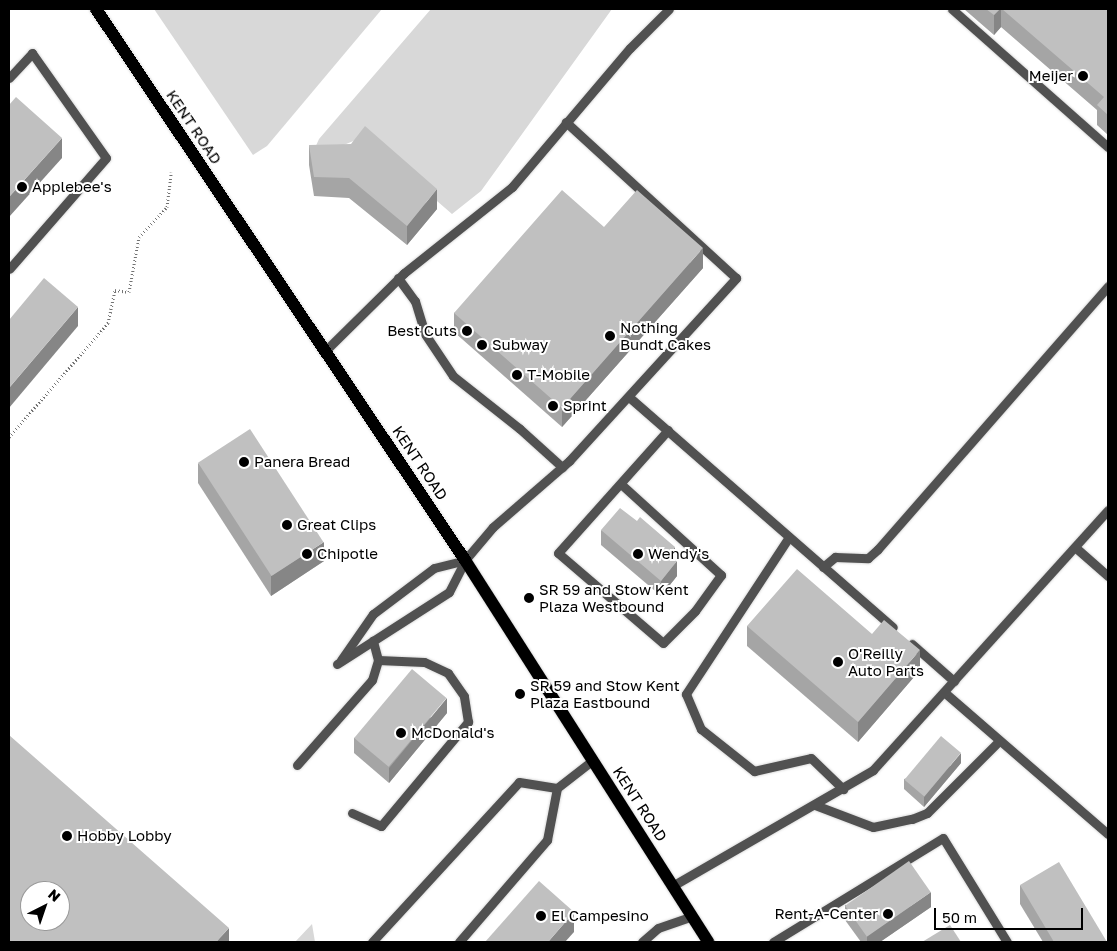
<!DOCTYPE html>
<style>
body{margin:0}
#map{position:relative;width:1117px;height:951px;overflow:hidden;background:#fff;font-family:"Golos Text",sans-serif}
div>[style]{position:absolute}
.green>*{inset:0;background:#d8d8d8}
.path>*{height:3px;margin-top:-1.5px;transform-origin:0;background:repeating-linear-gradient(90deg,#737373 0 1px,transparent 0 3.5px)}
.roads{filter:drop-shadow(0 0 1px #dbdbdb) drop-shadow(0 0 1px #dbdbdb)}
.service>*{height:9px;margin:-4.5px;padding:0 4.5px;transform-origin:4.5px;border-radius:4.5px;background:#515151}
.primary>*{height:12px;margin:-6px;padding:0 6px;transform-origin:6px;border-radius:6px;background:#000}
.wall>*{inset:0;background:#a5a5a5}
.shaded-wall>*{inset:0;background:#868686}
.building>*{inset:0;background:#c0c0c0;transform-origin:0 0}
.dots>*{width:14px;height:14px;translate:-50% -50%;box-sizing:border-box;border:2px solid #fff;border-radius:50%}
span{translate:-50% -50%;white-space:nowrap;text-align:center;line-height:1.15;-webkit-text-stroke:4px #fff;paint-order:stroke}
.poi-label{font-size:15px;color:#000}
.right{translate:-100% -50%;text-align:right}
.left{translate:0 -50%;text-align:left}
.street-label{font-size:15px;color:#000}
.frame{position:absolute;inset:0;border:10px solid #000;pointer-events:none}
.north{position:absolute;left:20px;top:881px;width:50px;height:50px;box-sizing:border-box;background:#fff;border:1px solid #999;border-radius:50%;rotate:41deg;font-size:14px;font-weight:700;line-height:20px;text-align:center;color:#000}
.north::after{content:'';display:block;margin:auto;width:18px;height:22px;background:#000;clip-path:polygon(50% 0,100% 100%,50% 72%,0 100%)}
.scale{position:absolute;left:934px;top:908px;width:149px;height:22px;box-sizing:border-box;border:2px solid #000;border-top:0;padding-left:6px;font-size:15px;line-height:18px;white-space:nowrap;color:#000;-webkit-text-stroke:4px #fff;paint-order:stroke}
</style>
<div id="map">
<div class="green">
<div style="clip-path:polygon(154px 9px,382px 9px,267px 146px,253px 155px)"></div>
<div style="clip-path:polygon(431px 9px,612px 9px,481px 191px,452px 214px,363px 137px,310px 159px,319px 139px)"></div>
<div style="clip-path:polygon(312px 924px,315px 942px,295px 942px)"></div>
</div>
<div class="path">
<div style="left:9px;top:437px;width:151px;rotate:-49deg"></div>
<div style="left:108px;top:323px;width:34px;rotate:-78deg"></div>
<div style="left:115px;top:290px;width:14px;rotate:8deg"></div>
<div style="left:129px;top:292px;width:56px;rotate:-79.7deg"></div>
<div style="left:139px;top:237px;width:41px;rotate:-47deg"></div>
<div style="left:167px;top:207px;width:35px;rotate:-83deg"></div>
</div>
<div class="roads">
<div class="service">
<div style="left:952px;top:9px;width:208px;rotate:41.5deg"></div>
<div style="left:9px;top:78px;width:34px;rotate:-47deg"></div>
<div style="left:32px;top:53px;width:128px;rotate:54.8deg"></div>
<div style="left:106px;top:158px;width:147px;rotate:131.1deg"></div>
<div style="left:398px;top:278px;width:29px;rotate:54deg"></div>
<div style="left:415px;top:301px;width:34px;rotate:73deg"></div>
<div style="left:425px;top:334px;width:50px;rotate:56.3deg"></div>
<div style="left:453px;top:376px;width:85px;rotate:38.3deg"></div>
<div style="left:520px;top:429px;width:57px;rotate:42.1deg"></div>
<div style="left:325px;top:351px;width:111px;rotate:-44.6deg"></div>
<div style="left:404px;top:273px;width:138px;rotate:-38.5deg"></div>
<div style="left:512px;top:187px;width:182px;rotate:-49.7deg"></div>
<div style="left:630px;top:48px;width:55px;rotate:-45deg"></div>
<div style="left:629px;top:397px;width:350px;rotate:41.1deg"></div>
<div style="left:622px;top:485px;width:134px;rotate:42.3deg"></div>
<div style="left:721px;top:575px;width:44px;rotate:125.8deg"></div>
<div style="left:695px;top:611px;width:45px;rotate:135deg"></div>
<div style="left:663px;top:643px;width:138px;rotate:-139.4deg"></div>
<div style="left:558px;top:553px;width:165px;rotate:-48.2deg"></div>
<div style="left:789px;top:537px;width:188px;rotate:123.3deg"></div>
<div style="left:686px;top:694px;width:38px;rotate:67deg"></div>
<div style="left:701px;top:729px;width:68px;rotate:38.4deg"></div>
<div style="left:754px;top:771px;width:58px;rotate:-12.8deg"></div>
<div style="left:811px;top:758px;width:45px;rotate:44.1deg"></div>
<div style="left:1076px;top:548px;width:43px;rotate:41.2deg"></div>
<div style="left:823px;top:567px;width:16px;rotate:-40deg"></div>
<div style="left:835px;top:557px;width:33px;rotate:2deg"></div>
<div style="left:868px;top:558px;width:13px;rotate:-42deg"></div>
<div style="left:878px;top:549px;width:349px;rotate:-48.8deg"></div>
<div style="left:912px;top:644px;width:56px;rotate:41.4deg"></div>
<div style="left:341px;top:660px;width:56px;rotate:-55.2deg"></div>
<div style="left:373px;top:614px;width:76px;rotate:-37deg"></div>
<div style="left:434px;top:568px;width:32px;rotate:-14deg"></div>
<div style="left:337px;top:664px;width:133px;rotate:-32.7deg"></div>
<div style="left:449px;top:592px;width:36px;rotate:-63deg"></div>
<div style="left:465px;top:560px;width:43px;rotate:-49.7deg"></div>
<div style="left:493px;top:527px;width:101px;rotate:-41deg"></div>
<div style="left:569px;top:461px;width:248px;rotate:-47.6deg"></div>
<div style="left:736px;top:278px;width:231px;rotate:-137.5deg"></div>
<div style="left:944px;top:692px;width:217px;rotate:40.9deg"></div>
<div style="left:297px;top:765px;width:113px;rotate:-48.6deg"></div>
<div style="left:372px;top:680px;width:21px;rotate:-73deg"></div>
<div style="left:815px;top:805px;width:62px;rotate:20.8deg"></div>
<div style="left:873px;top:827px;width:40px;rotate:-12deg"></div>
<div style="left:912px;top:819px;width:16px;rotate:-22deg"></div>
<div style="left:927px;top:813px;width:102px;rotate:-45deg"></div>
<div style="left:352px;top:813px;width:32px;rotate:24deg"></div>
<div style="left:381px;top:826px;width:136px;rotate:-50.1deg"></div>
<div style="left:468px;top:722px;width:26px;rotate:-99deg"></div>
<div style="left:464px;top:696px;width:28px;rotate:-125deg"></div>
<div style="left:448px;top:673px;width:26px;rotate:-155deg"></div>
<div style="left:424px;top:662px;width:46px;rotate:-177.5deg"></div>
<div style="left:378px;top:660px;width:20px;rotate:-105deg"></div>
<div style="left:674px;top:885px;width:230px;rotate:-30deg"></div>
<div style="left:873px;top:770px;width:350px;rotate:-47.9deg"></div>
<div style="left:372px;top:942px;width:217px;rotate:-47.4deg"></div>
<div style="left:519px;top:782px;width:38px;rotate:9deg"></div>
<div style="left:459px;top:942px;width:135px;rotate:-49.2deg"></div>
<div style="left:547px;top:840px;width:53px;rotate:-79.1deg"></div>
<div style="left:557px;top:788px;width:46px;rotate:-37.9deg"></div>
<div style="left:642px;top:942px;width:21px;rotate:-41deg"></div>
<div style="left:658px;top:928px;width:36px;rotate:-19deg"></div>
<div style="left:773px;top:942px;width:199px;rotate:-31.5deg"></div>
<div style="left:943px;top:838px;width:122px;rotate:58.4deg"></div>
</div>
<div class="primary">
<div style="left:96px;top:9px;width:663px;rotate:56.19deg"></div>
<div style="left:465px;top:560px;width:453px;rotate:57.5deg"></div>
</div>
</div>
<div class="wall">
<div style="clip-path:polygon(964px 9px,1108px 9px,1108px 135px,1097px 125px,1097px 110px,1001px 27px,994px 35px)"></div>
<div style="clip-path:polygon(309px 145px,437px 209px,407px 245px,349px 198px,314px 196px,309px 165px)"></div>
<div style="clip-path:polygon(604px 227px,703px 268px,562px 427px,454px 332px,454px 313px)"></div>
<div style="clip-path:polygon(198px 463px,324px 561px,271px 596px,198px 483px)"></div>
<div style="clip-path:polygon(601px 530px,675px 560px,677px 576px,661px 596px,601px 545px)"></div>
<div style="clip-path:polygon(747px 626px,872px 634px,920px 670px,858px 742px,747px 646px)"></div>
<div style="clip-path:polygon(447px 713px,389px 783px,354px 753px,354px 738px)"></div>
<div style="clip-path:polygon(961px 763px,924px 807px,904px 789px,904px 779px)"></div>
<div style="clip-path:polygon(1020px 885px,1107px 942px,1043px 942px,1020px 904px)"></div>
<div style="clip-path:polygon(845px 905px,931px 907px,880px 942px,861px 942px,845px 920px)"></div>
</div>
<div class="shaded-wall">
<div style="clip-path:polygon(1000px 9px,1001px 9px,1001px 27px,994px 35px,994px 15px)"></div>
<div style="clip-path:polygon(62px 138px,62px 158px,9px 217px,9px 197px)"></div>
<div style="clip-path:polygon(437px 189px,437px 209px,407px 245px,407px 226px)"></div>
<div style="clip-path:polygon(703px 248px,703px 268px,562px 427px,562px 408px)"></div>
<div style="clip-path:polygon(78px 307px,78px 326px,9px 408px,9px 388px)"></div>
<div style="clip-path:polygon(324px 542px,324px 561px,271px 596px,271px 576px)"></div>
<div style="clip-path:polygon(675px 547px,675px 562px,669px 555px)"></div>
<div style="clip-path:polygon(677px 561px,677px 576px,661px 596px,661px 581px)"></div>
<div style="clip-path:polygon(920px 650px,920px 670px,858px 742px,858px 722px)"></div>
<div style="clip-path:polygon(447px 698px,447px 713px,389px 783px,389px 768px)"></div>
<div style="clip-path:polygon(961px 753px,961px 763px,924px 807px,924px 797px)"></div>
<div style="clip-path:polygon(931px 892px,931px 907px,880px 942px,867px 942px,867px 936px)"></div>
<div style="clip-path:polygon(574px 912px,574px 932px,565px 942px,548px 942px)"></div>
<div style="clip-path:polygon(229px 928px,229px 942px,216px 942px)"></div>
</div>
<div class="building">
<div style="clip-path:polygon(986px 9px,1000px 9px,994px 15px)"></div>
<div style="clip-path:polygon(1002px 9px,1108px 9px,1108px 115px,1097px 105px,1104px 97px)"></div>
<div style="clip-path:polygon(16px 97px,62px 138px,9px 197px,9px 105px)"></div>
<div style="clip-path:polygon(365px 126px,437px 189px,407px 226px,349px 178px,314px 177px,309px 145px,351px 144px)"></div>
<div style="clip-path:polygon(562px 190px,604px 227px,637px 190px,703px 248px,562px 408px,454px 313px)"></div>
<div style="clip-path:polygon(44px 278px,78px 307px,9px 388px,9px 320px)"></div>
<div style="left:250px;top:429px;width:135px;height:62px;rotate:57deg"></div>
<div style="clip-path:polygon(620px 508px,637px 521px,640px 517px,675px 547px,669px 555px,677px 561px,661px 581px,601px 530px)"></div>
<div style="clip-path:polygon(797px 569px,872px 634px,884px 620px,920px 650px,858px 722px,747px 626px)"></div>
<div style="left:412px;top:669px;width:45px;height:90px;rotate:40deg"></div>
<div style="clip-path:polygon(evenodd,9px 735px,229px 928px,216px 942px,9px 942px,9px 735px,30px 891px,60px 891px,60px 921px,30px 921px,30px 891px)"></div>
<div style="left:941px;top:736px;width:26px;height:57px;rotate:40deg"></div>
<div style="left:909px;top:861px;width:38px;height:78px;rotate:55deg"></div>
<div style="clip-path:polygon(1059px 862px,1107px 942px,1054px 942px,1020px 885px)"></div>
<div style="clip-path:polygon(539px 881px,574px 912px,548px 942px,485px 942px)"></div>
<div style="clip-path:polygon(950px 925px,961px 942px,922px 942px)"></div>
</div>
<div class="dots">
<div style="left:1083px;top:76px;background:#000"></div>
<div style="left:22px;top:187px;background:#000"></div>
<div style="left:467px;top:331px;background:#000"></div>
<div style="left:610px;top:336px;background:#000"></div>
<div style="left:482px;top:345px;background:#000"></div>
<div style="left:517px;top:375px;background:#000"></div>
<div style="left:553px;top:406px;background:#000"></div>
<div style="left:244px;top:462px;background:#000"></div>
<div style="left:287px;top:525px;background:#000"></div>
<div style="left:307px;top:554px;background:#000"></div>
<div style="left:638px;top:554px;background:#000"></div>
<div style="left:529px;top:598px;background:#000"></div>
<div style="left:838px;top:662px;background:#000"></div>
<div style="left:520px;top:694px;background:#000"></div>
<div style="left:401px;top:733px;background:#000"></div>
<div style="left:67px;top:836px;background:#000"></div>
<div style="left:888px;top:914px;background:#000"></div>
<div style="left:541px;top:916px;background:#000"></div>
</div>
<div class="poi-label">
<span class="right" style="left:1073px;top:76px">Meijer</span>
<span class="left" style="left:32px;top:187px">Applebee's</span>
<span class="left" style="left:620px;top:336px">Nothing<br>Bundt Cakes</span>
<span class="right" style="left:457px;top:331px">Best Cuts</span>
<span class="left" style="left:492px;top:345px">Subway</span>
<span class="left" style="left:527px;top:375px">T-Mobile</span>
<span class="left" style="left:563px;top:406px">Sprint</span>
<span class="left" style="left:254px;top:462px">Panera Bread</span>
<span class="left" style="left:297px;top:525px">Great Clips</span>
<span class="left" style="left:317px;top:554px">Chipotle</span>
<span class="left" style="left:648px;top:554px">Wendy's</span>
<span class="left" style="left:539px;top:598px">SR 59 and Stow Kent<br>Plaza Westbound</span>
<span class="left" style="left:848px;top:662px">O'Reilly<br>Auto Parts</span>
<span class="left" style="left:530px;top:694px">SR 59 and Stow Kent<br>Plaza Eastbound</span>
<span class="left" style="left:411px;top:733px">McDonald's</span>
<span class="left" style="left:77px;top:836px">Hobby Lobby</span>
<span class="right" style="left:878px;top:914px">Rent-A-Center</span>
<span class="left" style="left:551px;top:916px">El Campesino</span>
</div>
<div class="street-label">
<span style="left:194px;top:127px;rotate:56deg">KENT ROAD</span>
<span style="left:420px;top:463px;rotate:56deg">KENT ROAD</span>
<span style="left:640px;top:804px;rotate:57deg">KENT ROAD</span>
</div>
<div class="frame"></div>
<div class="north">N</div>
<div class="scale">50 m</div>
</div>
